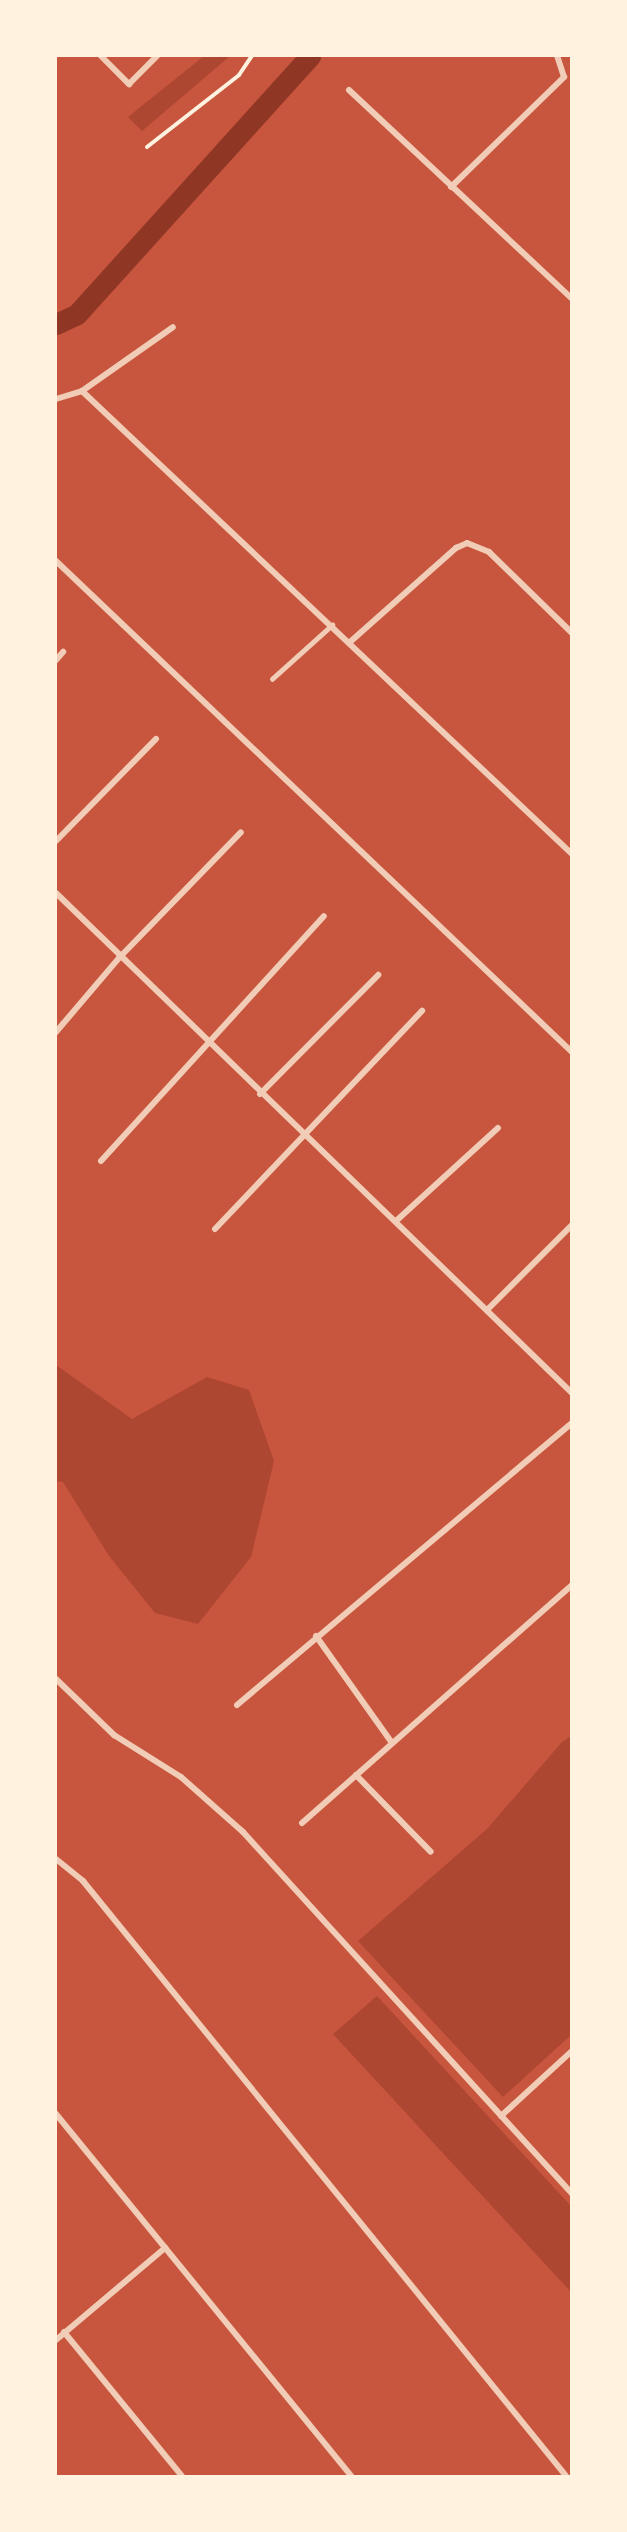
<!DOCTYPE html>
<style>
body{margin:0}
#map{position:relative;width:627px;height:2532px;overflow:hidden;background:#c8553d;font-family:"Work Sans",sans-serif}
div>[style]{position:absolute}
.green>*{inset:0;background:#ae4732}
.canal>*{height:21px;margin:-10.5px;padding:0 10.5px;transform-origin:10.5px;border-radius:10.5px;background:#8f3625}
.path>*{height:4px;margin:-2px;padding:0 2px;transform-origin:2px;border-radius:2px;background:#fff3e0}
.service>*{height:4.5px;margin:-2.25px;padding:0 2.25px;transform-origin:2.25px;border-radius:2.25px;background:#f1ccb7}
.minor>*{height:6px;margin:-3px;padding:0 3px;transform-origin:3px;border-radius:3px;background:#f1ccb7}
span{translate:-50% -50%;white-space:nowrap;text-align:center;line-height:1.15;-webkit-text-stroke:4.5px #fff3e0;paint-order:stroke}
.frame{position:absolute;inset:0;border:57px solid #fff3e0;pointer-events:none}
</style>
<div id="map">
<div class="green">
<div style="clip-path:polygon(204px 56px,230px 56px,142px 131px,128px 117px)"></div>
<div style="clip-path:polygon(56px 1365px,132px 1419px,207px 1377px,249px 1390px,274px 1461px,251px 1557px,198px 1624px,155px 1613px,109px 1556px,63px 1482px,56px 1481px)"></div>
<div style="clip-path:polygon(571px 1736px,571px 2035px,503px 2097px,358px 1941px,487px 1829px,562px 1742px)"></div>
<div style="clip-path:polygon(377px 1996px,571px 2206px,571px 2292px,333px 2034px)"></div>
</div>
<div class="canal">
<div style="left:56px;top:324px;width:23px;rotate:-25deg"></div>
<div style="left:77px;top:314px;width:348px;rotate:-47.9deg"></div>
</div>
<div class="path">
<div style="left:147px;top:147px;width:117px;rotate:-38deg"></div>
<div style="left:239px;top:75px;width:23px;rotate:-56deg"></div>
</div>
<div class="service">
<div style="left:272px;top:679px;width:81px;rotate:-42deg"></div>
</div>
<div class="minor">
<div style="left:101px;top:56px;width:40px;rotate:45deg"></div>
<div style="left:129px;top:84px;width:40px;rotate:-45deg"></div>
<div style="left:349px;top:90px;width:306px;rotate:43.1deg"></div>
<div style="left:451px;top:187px;width:158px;rotate:-44.2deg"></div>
<div style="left:564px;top:77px;width:22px;rotate:-108deg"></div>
<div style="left:82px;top:391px;width:674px;rotate:43.38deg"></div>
<div style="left:56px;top:399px;width:27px;rotate:-17deg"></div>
<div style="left:82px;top:391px;width:111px;rotate:-35.1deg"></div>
<div style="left:56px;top:561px;width:712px;rotate:43.58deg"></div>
<div style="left:350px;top:642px;width:142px;rotate:-41.6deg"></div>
<div style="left:456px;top:548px;width:12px;rotate:-24deg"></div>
<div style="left:467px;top:543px;width:24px;rotate:22deg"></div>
<div style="left:489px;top:552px;width:116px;rotate:44.3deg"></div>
<div style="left:56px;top:660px;width:11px;rotate:-49deg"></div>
<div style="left:56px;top:841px;width:143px;rotate:-45.6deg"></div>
<div style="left:56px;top:893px;width:719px;rotate:44.1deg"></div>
<div style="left:56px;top:1032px;width:97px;rotate:-49.6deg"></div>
<div style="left:119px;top:958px;width:175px;rotate:-45.9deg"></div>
<div style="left:260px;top:1094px;width:168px;rotate:-45.2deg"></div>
<div style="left:101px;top:1161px;width:331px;rotate:-47.7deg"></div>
<div style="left:396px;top:1221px;width:138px;rotate:-42.4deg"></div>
<div style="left:215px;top:1229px;width:301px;rotate:-46.5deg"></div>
<div style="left:487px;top:1310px;width:120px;rotate:-45deg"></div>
<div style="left:316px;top:1636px;width:131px;rotate:54.6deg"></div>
<div style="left:56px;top:1679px;width:81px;rotate:44deg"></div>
<div style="left:114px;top:1735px;width:79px;rotate:32.1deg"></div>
<div style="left:181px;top:1777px;width:83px;rotate:41.6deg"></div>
<div style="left:243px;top:1832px;width:489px;rotate:47.7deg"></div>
<div style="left:237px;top:1705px;width:438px;rotate:-40.1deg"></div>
<div style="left:356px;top:1775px;width:107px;rotate:45.8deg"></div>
<div style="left:302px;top:1823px;width:360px;rotate:-41.4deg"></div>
<div style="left:56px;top:1859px;width:35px;rotate:39deg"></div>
<div style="left:83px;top:1881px;width:766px;rotate:50.93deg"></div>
<div style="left:56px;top:2114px;width:467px;rotate:50.8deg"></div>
<div style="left:501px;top:2116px;width:96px;rotate:-42.5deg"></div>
<div style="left:64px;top:2332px;width:186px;rotate:50.7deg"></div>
<div style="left:56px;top:2340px;width:143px;rotate:-40.2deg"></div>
</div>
<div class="frame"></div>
</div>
